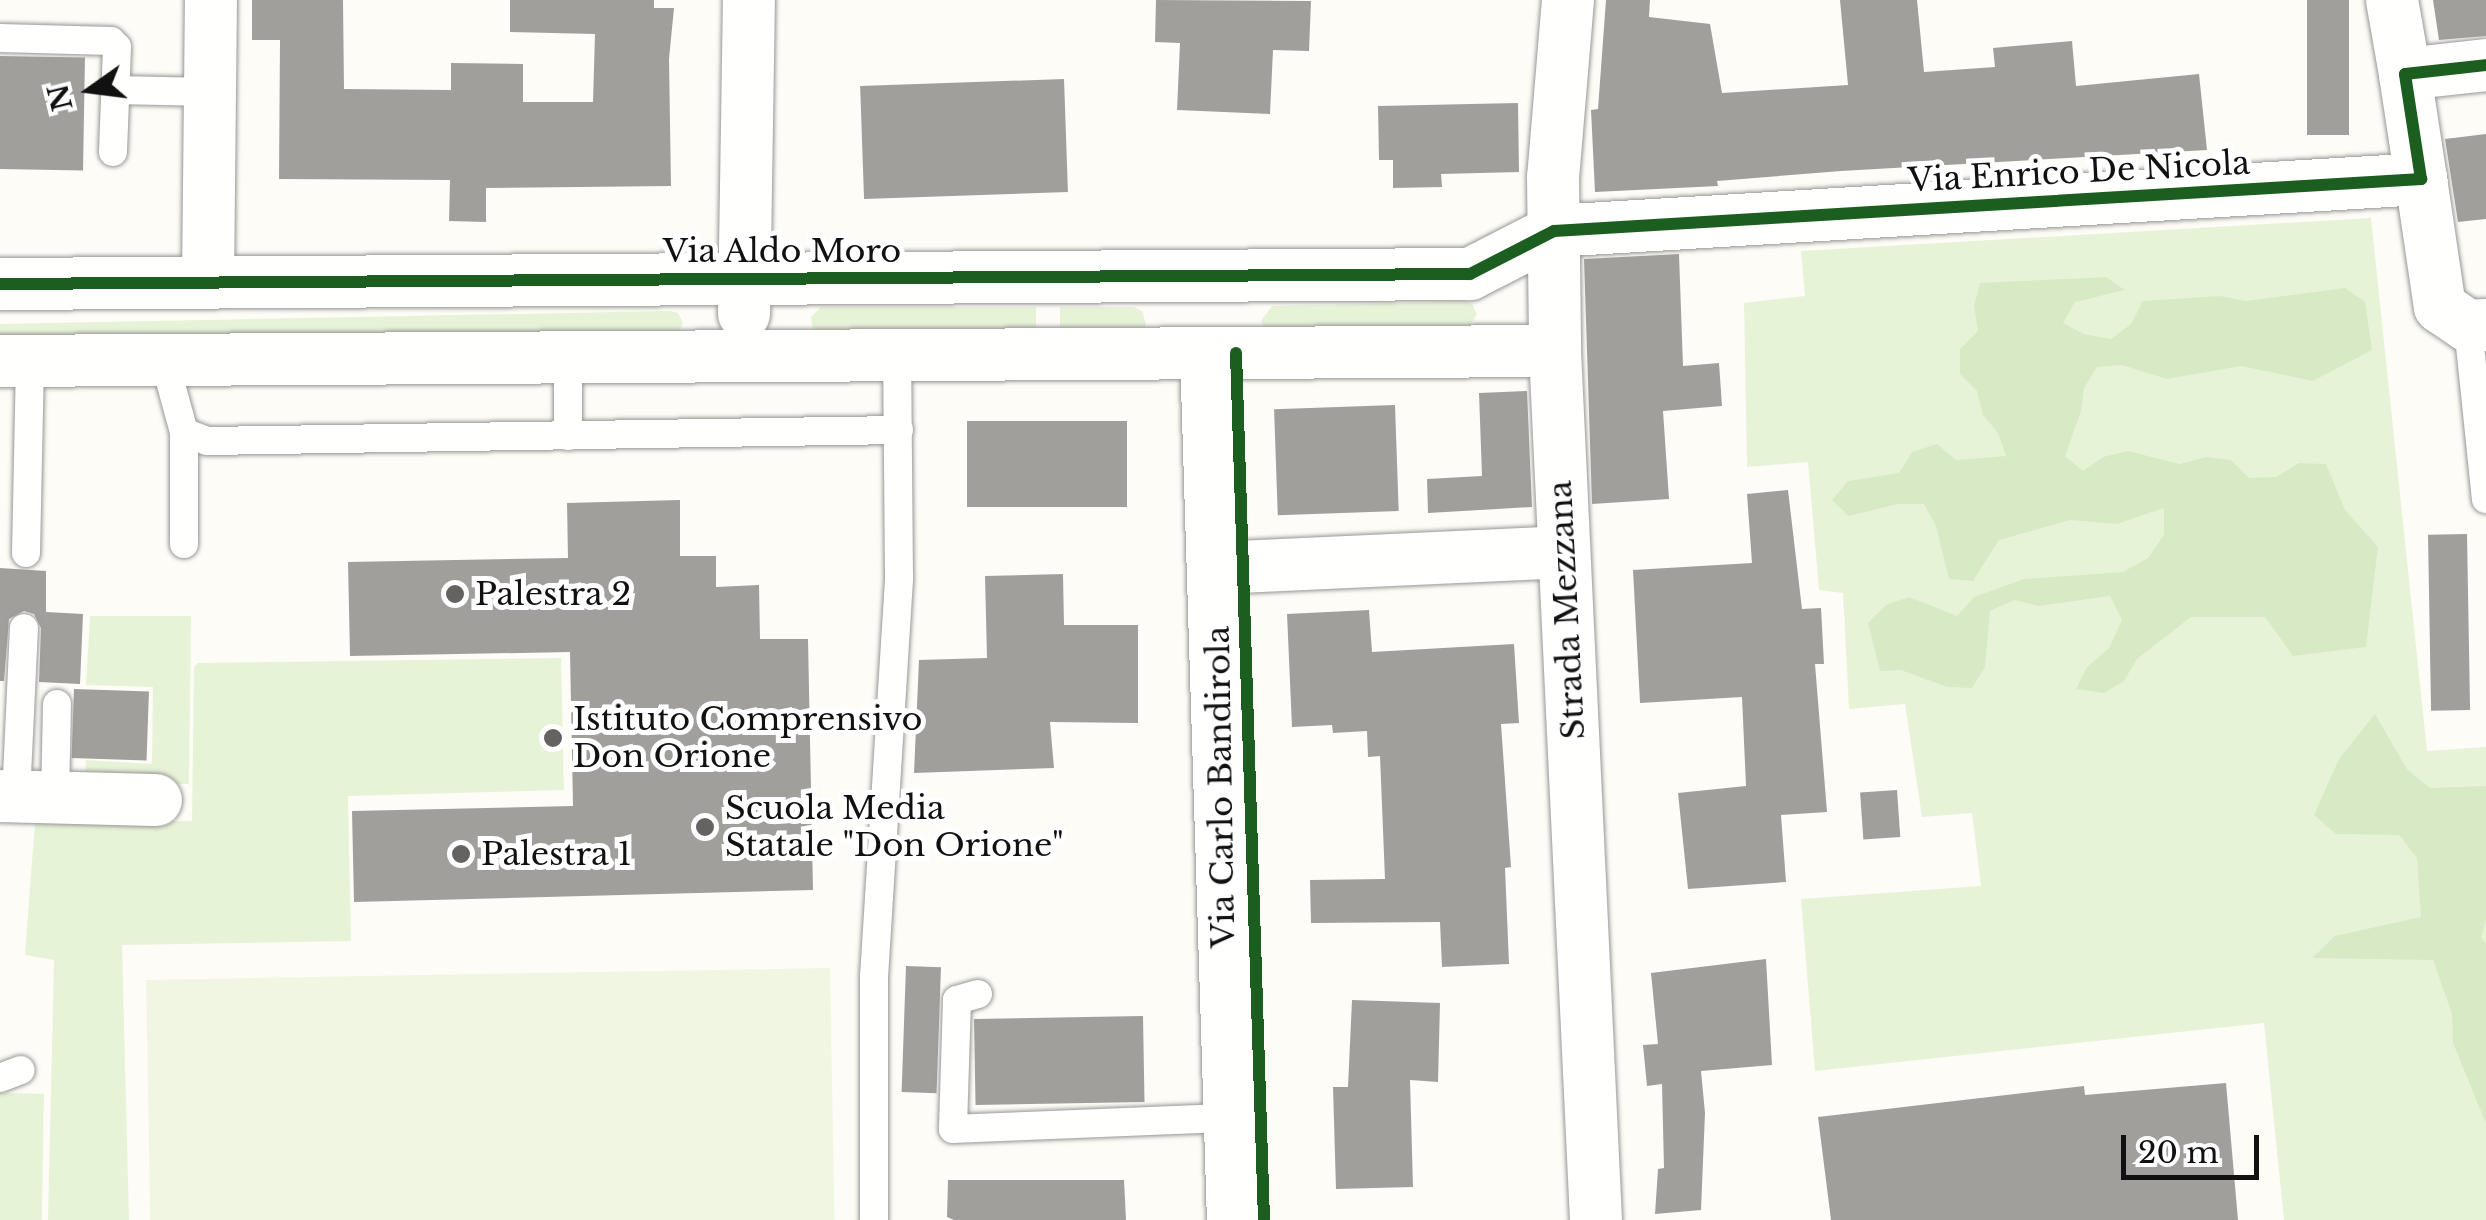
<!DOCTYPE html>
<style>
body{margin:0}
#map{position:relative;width:2486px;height:1220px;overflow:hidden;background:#fdfcf7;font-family:"Libre Baskerville",serif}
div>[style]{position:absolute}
.green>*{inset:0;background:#e7f3d7;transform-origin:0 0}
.forest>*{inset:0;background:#d8eac5}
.pitch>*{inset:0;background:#f0f6e1;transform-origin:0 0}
.building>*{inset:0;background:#a19f9c;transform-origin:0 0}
.roads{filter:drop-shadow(0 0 2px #979795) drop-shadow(0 0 2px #979795)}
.lane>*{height:28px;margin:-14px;padding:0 14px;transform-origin:14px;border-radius:14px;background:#fffffe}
.street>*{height:52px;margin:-26px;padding:0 26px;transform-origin:26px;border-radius:26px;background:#fffffe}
.cycleway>*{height:12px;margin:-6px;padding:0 6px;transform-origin:6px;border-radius:6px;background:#1b5e20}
.dots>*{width:28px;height:28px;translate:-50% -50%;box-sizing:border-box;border:5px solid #fff;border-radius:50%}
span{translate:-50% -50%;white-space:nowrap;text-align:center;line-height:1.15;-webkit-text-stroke:10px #fff;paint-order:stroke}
.street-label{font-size:32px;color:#111}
.poi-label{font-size:32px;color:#111}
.left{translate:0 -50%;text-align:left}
.north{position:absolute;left:40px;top:40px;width:100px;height:100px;-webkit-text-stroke:8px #fff;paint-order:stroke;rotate:256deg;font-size:28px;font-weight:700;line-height:40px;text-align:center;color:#111}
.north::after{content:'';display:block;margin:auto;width:35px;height:45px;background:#111;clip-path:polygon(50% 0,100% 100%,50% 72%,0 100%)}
.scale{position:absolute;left:2121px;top:1135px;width:138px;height:45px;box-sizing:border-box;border:5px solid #111;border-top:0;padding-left:12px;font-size:30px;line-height:35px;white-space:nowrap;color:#111;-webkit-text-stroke:8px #fff;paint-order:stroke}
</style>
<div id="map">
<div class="green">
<div style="clip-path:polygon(2371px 218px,2427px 751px,2486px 747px,2486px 1220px,2284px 1220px,2264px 1023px,1815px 1071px,1801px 899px,1981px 886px,1972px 813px,1922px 817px,1905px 704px,1849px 709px,1843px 593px,1819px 590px,1808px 462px,1747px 467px,1744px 303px,1805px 296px,1801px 251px)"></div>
<div style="clip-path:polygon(1464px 302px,1472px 304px,1477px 314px,1469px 327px,1265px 328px,1261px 321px,1272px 306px)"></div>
<div style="clip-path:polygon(821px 307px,1036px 307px,1036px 335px,813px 330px,811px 317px)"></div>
<div style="clip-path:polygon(1060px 307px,1134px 307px,1142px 311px,1146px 324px,1145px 328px,1060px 335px)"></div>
<div style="clip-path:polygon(670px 311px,678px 313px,683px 323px,678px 333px,0 347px,0 324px)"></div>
<div style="clip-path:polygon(90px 616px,191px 616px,189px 784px,85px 783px,86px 760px,152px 764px,153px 687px,86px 685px)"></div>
<div style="clip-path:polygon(561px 658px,564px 790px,348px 796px,351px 941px,122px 945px,129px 1220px,48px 1220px,54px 960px,25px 955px,35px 822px,192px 821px,194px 667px,198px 663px)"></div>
<div style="left:0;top:1093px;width:44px;height:127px;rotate:1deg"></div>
</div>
<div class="forest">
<div style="clip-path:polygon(2106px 277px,2125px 290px,2075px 302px,2063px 323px,2084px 334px,2111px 339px,2131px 324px,2143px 301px,2220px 296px,2246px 301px,2345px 288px,2365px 302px,2372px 350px,2313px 381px,2241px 366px,2167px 379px,2122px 365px,2097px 367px,2084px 388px,2081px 411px,2065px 456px,2083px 471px,2103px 457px,2128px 451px,2179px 464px,2206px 457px,2231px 460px,2249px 478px,2276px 477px,2299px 463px,2326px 464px,2345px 510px,2378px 547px,2366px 647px,2293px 656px,2265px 617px,2191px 617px,2137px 659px,2124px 681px,2104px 693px,2076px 689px,2087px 667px,2109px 648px,2122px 620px,2110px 596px,2038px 606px,2014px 600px,1990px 611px,1985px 667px,1972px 688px,1947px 687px,1901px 670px,1880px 671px,1868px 623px,1886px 605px,1909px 597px,1957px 616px,1974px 597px,2024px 579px,2123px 572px,2148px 558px,2164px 535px,2164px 508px,2117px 524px,2070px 520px,1999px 540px,1973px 581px,1949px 579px,1936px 526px,1924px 504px,1898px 504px,1849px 516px,1832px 500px,1848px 481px,1899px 473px,1912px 452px,1937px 444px,1956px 460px,2006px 456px,1998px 433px,1983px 415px,1977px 391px,1960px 374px,1960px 349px,1978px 331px,1974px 306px,1980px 283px)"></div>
<div style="clip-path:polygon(2375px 714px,2407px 769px,2430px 788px,2486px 786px,2486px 921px,2481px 937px,2486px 944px,2486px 1124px,2453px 1043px,2452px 1014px,2433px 960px,2312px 958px,2335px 936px,2421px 917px,2417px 858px,2399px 835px,2336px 834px,2314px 815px,2339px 759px)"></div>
</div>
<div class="pitch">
<div style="left:830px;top:968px;width:252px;height:684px;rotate:89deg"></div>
</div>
<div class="building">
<div style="clip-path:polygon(252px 0,343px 0,344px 89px,451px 90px,451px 63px,523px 64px,523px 102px,593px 102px,595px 34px,510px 32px,510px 0,654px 0,654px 8px,674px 8px,669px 59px,671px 186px,486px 188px,486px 222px,449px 221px,450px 180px,279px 179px,280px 40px,252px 40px)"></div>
<div style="clip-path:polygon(1156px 0,1311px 1px,1309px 51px,1273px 50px,1270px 114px,1177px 110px,1180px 43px,1155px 42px)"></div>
<div style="clip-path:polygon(1606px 0,1650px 0,1649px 17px,1710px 24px,1722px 93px,1848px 85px,1840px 0,1917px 0,1924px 72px,1995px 67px,1993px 48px,2072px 41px,2076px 86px,2199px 74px,2207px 150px,1841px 171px,1717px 181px,1718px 186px,1595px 192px,1591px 110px,1598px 109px)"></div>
<div style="left:2307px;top:0;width:42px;height:135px"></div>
<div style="clip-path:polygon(2433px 0,2486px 0,2486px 36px,2439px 40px)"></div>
<div style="left:0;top:56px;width:85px;height:113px;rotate:1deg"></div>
<div style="left:1064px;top:79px;width:113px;height:204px;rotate:88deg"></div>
<div style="clip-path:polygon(1518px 103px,1519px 172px,1441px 174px,1442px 187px,1393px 188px,1393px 160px,1379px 160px,1378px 106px)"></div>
<div style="clip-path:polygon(2486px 134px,2486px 219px,2458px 222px,2445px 139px)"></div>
<div style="clip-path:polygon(1679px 254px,1683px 366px,1719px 363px,1722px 406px,1663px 411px,1669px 499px,1592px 504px,1584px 259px)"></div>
<div style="clip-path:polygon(1527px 391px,1532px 507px,1428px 513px,1427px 479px,1482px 476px,1479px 393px)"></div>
<div style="left:1395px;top:405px;width:106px;height:121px;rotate:88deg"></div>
<div style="left:967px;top:421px;width:160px;height:86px"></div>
<div style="clip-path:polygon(1788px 490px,1802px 609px,1821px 608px,1824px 664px,1815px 664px,1827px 812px,1781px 815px,1786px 882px,1688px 889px,1678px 793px,1746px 786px,1742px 697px,1640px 703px,1633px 570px,1752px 563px,1747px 494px)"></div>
<div style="clip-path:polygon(680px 500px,680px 556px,716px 556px,716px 587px,759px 585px,760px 639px,808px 639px,813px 890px,354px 902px,352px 811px,573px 806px,570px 652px,350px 656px,348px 562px,568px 558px,567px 503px)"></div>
<div style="left:2467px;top:534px;width:176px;height:39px;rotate:89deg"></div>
<div style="clip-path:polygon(0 568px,46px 571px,46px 612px,83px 614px,80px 684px,39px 682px,41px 628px,34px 614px,24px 611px,9px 619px,4px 681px,0 681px)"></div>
<div style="clip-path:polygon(1063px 574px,1064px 625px,1138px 625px,1138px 723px,1050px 722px,1054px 768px,914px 773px,919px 660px,987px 658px,985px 576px)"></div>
<div style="clip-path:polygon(1369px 610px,1372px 652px,1514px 644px,1519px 723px,1501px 724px,1511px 867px,1505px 868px,1509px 964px,1442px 967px,1440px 922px,1311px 923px,1310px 880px,1385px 879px,1380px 756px,1368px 757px,1367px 731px,1333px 733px,1332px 725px,1292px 727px,1287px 614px)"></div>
<div style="left:74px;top:689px;width:75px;height:69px;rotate:2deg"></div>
<div style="left:1897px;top:790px;width:47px;height:37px;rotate:86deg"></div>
<div style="clip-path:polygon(1766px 959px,1772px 1065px,1701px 1071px,1705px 1113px,1701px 1210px,1655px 1214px,1658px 1169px,1664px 1168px,1662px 1084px,1647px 1086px,1643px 1045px,1658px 1044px,1651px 973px)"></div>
<div style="left:906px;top:966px;width:35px;height:126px;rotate:2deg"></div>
<div style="clip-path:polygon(1352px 1000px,1440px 1003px,1438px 1082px,1410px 1080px,1413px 1187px,1336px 1189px,1333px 1087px,1348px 1087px)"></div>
<div style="left:1143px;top:1016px;width:86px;height:169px;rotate:89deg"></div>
<div style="clip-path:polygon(2226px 1083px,2238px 1220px,1831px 1220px,1818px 1117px,2084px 1086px,2085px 1095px)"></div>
<div style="clip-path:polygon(948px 1180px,1124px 1180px,1126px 1220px,954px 1220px,947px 1217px)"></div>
</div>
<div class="roads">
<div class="lane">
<div style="left:0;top:38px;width:111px;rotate:1.5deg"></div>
<div style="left:111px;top:41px;width:8px;rotate:45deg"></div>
<div style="left:117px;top:47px;width:105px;rotate:92.2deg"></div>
<div style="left:115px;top:90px;width:95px;rotate:1.2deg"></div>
<div style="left:2468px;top:326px;width:174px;rotate:84.1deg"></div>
<div style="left:568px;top:355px;width:81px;rotate:90deg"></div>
<div style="left:164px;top:359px;width:76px;rotate:74.7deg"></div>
<div style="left:184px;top:432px;width:25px;rotate:21deg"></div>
<div style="left:207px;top:441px;width:692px;rotate:-0.91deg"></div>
<div style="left:184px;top:544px;width:112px;rotate:-90deg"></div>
<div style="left:26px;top:553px;width:193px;rotate:-88.8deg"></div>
<div style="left:16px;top:797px;width:169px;rotate:-87.3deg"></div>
<div style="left:55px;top:799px;width:95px;rotate:-88.8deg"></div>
<div style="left:978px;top:994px;width:22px;rotate:164deg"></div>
<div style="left:957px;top:1000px;width:129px;rotate:91.8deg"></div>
<div style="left:953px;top:1129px;width:276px;rotate:-2.3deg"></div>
<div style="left:0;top:1078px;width:22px;rotate:-21deg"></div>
<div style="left:874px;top:1220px;width:243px;rotate:-90deg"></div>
<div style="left:874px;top:977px;width:401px;rotate:-86.4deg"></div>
<div style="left:899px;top:577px;width:222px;rotate:-90.5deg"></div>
</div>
<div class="street">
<div style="left:1568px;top:0;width:178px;rotate:94.8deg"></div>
<div style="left:1553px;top:177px;width:174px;rotate:89.3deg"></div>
<div style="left:1555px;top:351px;width:870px;rotate:87.3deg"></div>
<div style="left:2392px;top:0;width:75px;rotate:80deg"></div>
<div style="left:2421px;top:179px;width:129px;rotate:81.6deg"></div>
<div style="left:2440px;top:307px;width:34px;rotate:34deg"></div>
<div style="left:2468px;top:326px;width:18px;rotate:-3deg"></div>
<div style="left:208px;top:282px;width:282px;rotate:-89.4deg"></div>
<div style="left:0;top:284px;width:1470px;rotate:-0.39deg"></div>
<div style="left:1470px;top:274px;width:94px;rotate:-27.1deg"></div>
<div style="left:1554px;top:231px;width:869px;rotate:-3.43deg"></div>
<div style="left:2421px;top:179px;width:106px;rotate:-98.7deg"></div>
<div style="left:2405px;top:74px;width:81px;rotate:-6.3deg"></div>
<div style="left:744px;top:314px;width:314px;rotate:-89.1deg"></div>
<div style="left:1206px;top:353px;width:867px;rotate:88.22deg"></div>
<div style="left:0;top:361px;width:1555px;rotate:-0.37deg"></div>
<div style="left:1215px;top:568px;width:348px;rotate:-2.6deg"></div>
<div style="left:0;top:796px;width:156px;rotate:1.5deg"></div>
</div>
</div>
<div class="cycleway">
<div style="left:0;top:284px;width:1470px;rotate:-0.39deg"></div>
<div style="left:1470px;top:274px;width:94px;rotate:-27.1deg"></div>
<div style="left:1554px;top:231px;width:869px;rotate:-3.43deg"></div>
<div style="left:2421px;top:179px;width:106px;rotate:-98.7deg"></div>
<div style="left:2405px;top:74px;width:81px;rotate:-6.3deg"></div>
<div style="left:1236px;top:353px;width:867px;rotate:88.15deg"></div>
</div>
<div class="dots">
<div style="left:455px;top:594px;background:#646362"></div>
<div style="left:553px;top:738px;background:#646362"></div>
<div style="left:705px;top:827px;background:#646362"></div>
<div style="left:461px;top:854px;background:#646362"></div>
</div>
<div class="street-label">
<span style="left:2079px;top:172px;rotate:-3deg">Via Enrico De Nicola</span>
<span style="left:782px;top:251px">Via Aldo Moro</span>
<span style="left:1567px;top:610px;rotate:-93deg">Strada Mezzana</span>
<span style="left:1221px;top:787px;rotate:-91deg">Via Carlo Bandirola</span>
</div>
<div class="poi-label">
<span class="left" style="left:475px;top:594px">Palestra 2</span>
<span class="left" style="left:573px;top:738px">Istituto Comprensivo<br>Don Orione</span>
<span class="left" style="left:725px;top:827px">Scuola Media<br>Statale "Don Orione"</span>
<span class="left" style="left:481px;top:854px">Palestra 1</span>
</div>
<div class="north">N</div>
<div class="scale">20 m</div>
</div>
